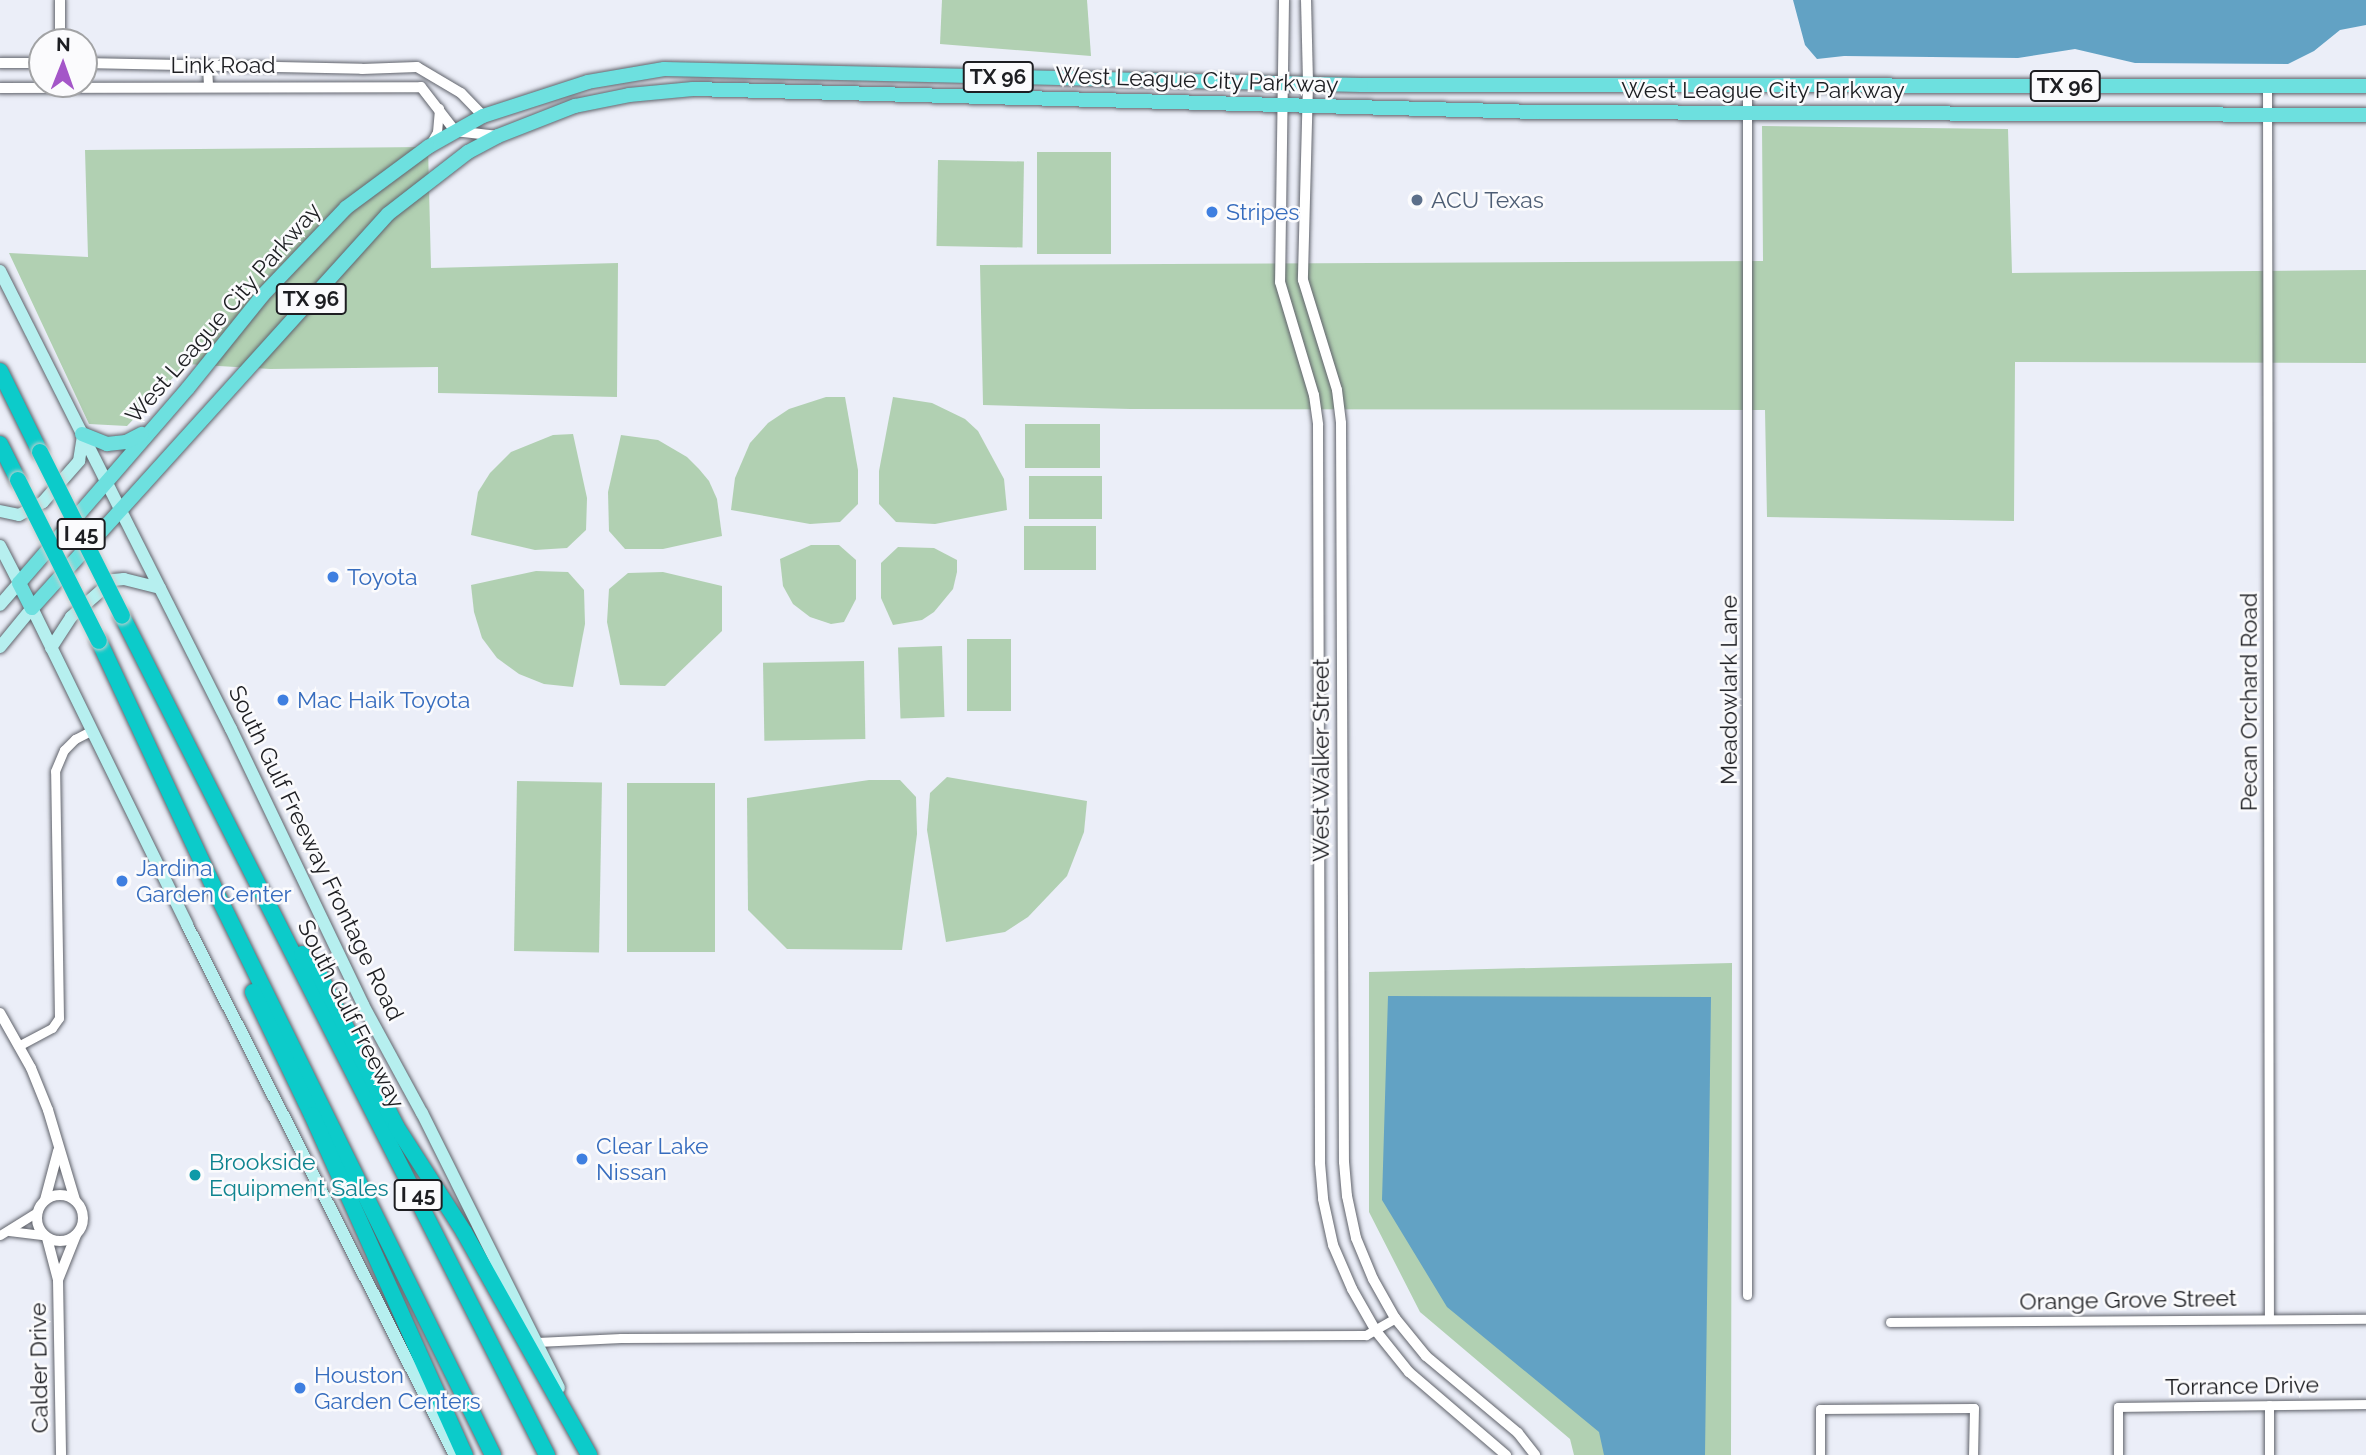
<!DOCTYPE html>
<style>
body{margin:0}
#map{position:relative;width:2366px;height:1455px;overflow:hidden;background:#ebeef8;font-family:Raleway,sans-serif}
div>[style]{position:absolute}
.green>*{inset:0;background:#b1d0b2;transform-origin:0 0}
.water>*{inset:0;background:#62a2c4}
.roads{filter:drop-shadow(0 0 2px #60636b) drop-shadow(0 0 2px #60636b)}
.minor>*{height:9px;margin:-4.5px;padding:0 4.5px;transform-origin:4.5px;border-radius:4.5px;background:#fff}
.tertiary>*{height:10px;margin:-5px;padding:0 5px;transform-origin:5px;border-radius:5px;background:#fff}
.tertiary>.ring{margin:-5px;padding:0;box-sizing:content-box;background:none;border:10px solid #fff;border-radius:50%}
.secondary>*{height:12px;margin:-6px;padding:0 6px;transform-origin:6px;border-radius:6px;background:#b6efef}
.primary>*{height:14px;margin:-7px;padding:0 7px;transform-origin:7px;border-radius:7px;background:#6de0df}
.motorway>*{height:16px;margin:-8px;padding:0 8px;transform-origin:8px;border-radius:8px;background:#0ccbca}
.bridges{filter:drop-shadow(0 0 2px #cdcece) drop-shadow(0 0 2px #cdcece)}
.motorway-bridge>*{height:16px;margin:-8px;padding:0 8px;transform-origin:8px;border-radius:8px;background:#0ccbca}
.dots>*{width:19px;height:19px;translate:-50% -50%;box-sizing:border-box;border:4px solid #fbfbfd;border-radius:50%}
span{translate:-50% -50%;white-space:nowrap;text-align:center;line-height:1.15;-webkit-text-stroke:5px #fbfbfd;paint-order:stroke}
.shield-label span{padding:2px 5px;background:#fbfbfd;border:2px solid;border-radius:5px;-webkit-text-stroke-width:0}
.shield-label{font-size:21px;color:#1d1e22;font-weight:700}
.street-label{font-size:23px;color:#1d1e22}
.service-label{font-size:23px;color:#4e5e75}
.left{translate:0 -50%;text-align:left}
.shop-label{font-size:23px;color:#366cbe}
.culture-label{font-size:23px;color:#0d838f}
.north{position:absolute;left:28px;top:28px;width:70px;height:70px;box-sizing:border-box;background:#fbfbfd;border:2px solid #a2a3a5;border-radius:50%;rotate:1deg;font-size:19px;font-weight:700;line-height:28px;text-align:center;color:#1d1e22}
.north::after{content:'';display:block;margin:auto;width:24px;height:32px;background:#a456c8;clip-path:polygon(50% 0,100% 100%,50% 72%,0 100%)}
</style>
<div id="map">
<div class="green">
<div style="clip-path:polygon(942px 0,1087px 0,1091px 56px,940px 44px)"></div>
<div style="clip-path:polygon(1762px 126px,2008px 129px,2012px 273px,2366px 270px,2366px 363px,2015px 362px,2014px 521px,1767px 517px,1765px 410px,1130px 409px,983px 405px,980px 265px,1763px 261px)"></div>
<div style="clip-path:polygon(428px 147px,431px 268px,618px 263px,617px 397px,438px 393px,438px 367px,270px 369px,186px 364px,127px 426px,89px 424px,9px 253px,88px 257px,85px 150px)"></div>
<div style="left:1037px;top:152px;width:74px;height:102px"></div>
<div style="left:938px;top:160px;width:86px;height:86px;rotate:1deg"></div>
<div style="clip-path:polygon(826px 397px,845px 397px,858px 470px,858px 504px,840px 522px,810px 524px,731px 510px,735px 478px,750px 443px,768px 423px,789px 409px)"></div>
<div style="clip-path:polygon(893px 397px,932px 403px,965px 419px,978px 431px,1004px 479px,1007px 510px,935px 524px,896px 522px,879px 504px,879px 471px)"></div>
<div style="left:1025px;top:424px;width:75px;height:44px"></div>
<div style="clip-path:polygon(573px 434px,587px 498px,586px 530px,567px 548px,535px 550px,471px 535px,478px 492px,490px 473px,511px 452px,553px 435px)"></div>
<div style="clip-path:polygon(621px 435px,658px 440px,687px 457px,699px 469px,709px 481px,717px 499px,722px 536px,663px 549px,625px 549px,609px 531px,608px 492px)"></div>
<div style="left:1029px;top:476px;width:73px;height:43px"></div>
<div style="left:1024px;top:526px;width:72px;height:44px"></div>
<div style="clip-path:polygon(811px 545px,839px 545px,856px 560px,856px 599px,844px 622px,831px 624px,810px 617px,793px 604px,783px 586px,780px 559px)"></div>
<div style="clip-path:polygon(898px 547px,934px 548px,957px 560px,957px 572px,953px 589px,934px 612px,922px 620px,893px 625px,881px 598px,881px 563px)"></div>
<div style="clip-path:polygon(536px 571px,568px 572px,584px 590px,585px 624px,573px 687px,544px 684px,519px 674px,497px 658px,482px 638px,474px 612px,471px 585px)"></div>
<div style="clip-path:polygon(663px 572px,722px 586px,722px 631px,665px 686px,620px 685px,607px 622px,609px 589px,628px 573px)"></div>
<div style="left:967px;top:639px;width:44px;height:72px"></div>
<div style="left:942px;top:646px;width:71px;height:44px;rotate:88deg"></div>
<div style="left:864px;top:661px;width:78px;height:101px;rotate:89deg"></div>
<div style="clip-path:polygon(947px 777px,1087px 801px,1084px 832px,1067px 876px,1028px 917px,1005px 932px,946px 942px,927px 830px,930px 793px)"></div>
<div style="clip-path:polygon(869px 780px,900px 780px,916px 797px,917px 834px,902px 950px,787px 949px,748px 910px,747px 798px)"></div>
<div style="left:517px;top:781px;width:85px;height:170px;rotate:1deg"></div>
<div style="left:627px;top:783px;width:88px;height:169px"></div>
<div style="clip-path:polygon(1732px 963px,1731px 1455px,1574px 1455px,1570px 1439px,1420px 1312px,1369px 1212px,1369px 972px)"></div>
</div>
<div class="water">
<div style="clip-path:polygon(1793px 0,2366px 0,2366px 25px,2340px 30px,2314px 51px,2288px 64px,2135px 63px,2075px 49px,2018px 58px,1844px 56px,1817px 59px,1805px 45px)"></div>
<div style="clip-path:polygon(1388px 996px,1711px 997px,1705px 1455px,1604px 1455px,1599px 1432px,1447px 1307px,1382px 1200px)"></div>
</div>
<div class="roads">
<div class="minor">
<div style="left:207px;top:66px;width:20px;rotate:87deg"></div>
<div style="left:1747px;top:86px;width:1209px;rotate:90deg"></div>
<div style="left:2267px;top:86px;width:1232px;rotate:89.91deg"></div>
<div style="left:430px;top:144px;width:14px;rotate:-60deg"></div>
<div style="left:437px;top:132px;width:24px;rotate:-85deg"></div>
<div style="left:20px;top:1045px;width:36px;rotate:-28deg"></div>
<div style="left:52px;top:1028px;width:12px;rotate:-55deg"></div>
<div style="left:59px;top:1018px;width:247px;rotate:-90.9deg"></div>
<div style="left:55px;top:771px;width:23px;rotate:-67deg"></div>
<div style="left:64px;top:750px;width:16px;rotate:-45deg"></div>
<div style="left:75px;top:739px;width:18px;rotate:-27deg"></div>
<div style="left:9px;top:1231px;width:35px;rotate:7deg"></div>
<div style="left:0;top:1235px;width:44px;rotate:-31.9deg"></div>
<div style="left:1890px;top:1322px;width:476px;rotate:-0.4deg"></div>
<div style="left:537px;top:1342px;width:84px;rotate:-2.7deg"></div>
<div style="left:621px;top:1338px;width:745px;rotate:-0.23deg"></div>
<div style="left:1366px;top:1335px;width:34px;rotate:-30deg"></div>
<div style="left:2269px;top:1405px;width:50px;rotate:90deg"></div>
<div style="left:1820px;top:1455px;width:46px;rotate:-90deg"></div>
<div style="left:1820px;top:1409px;width:154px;rotate:-0.4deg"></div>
<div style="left:1974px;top:1408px;width:47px;rotate:91.2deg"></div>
<div style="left:2118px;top:1455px;width:48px;rotate:-90deg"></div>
<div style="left:2118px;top:1407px;width:248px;rotate:-0.7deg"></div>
</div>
<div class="tertiary">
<div style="left:1284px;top:0;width:282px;rotate:90.8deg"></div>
<div style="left:1280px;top:282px;width:118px;rotate:73.3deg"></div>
<div style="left:1314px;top:395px;width:30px;rotate:82deg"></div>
<div style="left:1318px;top:425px;width:738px;rotate:89.84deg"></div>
<div style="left:1320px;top:1163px;width:36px;rotate:85deg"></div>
<div style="left:1323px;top:1199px;width:47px;rotate:77.7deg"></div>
<div style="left:1333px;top:1245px;width:48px;rotate:66.6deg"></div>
<div style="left:1352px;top:1289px;width:48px;rotate:60.3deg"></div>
<div style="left:1376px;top:1331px;width:53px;rotate:51.2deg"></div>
<div style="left:1409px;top:1372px;width:128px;rotate:40.6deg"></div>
<div style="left:1306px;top:0;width:84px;rotate:88.6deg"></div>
<div style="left:1308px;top:84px;width:196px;rotate:91.5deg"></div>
<div style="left:1303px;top:280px;width:115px;rotate:72.8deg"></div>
<div style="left:1337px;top:390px;width:33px;rotate:83deg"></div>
<div style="left:1341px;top:423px;width:739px;rotate:89.77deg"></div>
<div style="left:1344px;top:1162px;width:34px;rotate:85deg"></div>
<div style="left:1347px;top:1196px;width:43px;rotate:77.9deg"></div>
<div style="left:1356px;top:1238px;width:44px;rotate:67.5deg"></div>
<div style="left:1373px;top:1279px;width:45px;rotate:60.6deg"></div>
<div style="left:1395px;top:1318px;width:49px;rotate:50.8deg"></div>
<div style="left:1426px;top:1356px;width:120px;rotate:39.9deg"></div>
<div style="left:1518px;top:1433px;width:28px;rotate:52deg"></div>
<div style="left:60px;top:42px;width:42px;rotate:-90deg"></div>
<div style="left:0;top:63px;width:42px"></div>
<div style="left:84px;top:63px;width:278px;rotate:1.2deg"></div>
<div style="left:362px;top:69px;width:55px;rotate:-2.1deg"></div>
<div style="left:417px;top:67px;width:51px;rotate:30.6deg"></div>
<div style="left:461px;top:93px;width:32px;rotate:46deg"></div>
<div style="left:0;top:88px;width:421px;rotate:-0.1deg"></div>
<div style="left:421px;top:87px;width:56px;rotate:52.3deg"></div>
<div style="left:455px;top:131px;width:43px;rotate:6.6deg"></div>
<div style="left:0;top:1013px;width:63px;rotate:60.6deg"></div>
<div style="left:31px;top:1068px;width:45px;rotate:68deg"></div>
<div style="left:48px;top:1110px;width:94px;rotate:73.3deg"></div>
<div class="ring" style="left:37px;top:1195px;width:36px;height:36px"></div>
<div style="left:45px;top:1200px;width:51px;rotate:-75.1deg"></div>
<div style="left:47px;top:1238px;width:43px;rotate:75.3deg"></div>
<div style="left:58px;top:1280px;width:175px;rotate:89deg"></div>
<div style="left:58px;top:1280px;width:48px;rotate:-68.2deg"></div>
</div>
<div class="secondary">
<div style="left:0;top:271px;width:513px;rotate:63.24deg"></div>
<div style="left:231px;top:729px;width:306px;rotate:64.4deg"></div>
<div style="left:363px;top:1005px;width:123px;rotate:61.4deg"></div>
<div style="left:422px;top:1113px;width:307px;rotate:63.5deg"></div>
<div style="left:0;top:511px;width:19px;rotate:12deg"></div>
<div style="left:19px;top:515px;width:27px;rotate:-28deg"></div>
<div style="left:43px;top:502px;width:55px;rotate:-48.7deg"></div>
<div style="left:79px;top:461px;width:24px;rotate:-81deg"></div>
<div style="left:0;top:546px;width:42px;rotate:62.8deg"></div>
<div style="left:19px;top:583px;width:29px;rotate:131deg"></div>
<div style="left:0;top:647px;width:50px;rotate:-50.6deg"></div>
<div style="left:32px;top:608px;width:353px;rotate:63.9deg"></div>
<div style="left:187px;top:925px;width:594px;rotate:63.18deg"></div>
<div style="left:51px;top:648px;width:37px;rotate:-57deg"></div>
<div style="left:71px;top:617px;width:56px;rotate:-41.4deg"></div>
<div style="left:113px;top:580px;width:11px;rotate:-5deg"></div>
<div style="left:124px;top:579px;width:37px;rotate:14deg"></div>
</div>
<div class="primary">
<div style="left:2366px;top:86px;width:1005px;rotate:-179.94deg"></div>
<div style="left:1361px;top:85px;width:697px;rotate:-178.68deg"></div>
<div style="left:664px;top:69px;width:77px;rotate:170.3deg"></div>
<div style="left:588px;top:82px;width:110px;rotate:162.1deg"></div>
<div style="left:483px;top:116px;width:63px;rotate:150.6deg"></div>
<div style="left:428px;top:147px;width:102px;rotate:143.4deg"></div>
<div style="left:346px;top:208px;width:122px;rotate:133.7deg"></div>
<div style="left:262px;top:296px;width:118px;rotate:128.8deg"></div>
<div style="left:188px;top:388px;width:258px;rotate:130.9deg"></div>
<div style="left:19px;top:583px;width:28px;rotate:63deg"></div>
<div style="left:32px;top:608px;width:531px;rotate:-47.9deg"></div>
<div style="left:388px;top:214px;width:101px;rotate:-37.8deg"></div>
<div style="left:468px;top:152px;width:34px;rotate:-28deg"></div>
<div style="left:498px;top:136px;width:83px;rotate:-21.3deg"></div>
<div style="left:575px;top:106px;width:55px;rotate:-11.5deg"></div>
<div style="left:629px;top:95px;width:64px;rotate:-5.4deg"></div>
<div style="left:693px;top:89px;width:847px;rotate:1.56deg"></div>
<div style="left:1540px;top:112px;width:826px;rotate:0.21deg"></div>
<div style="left:82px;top:434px;width:27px;rotate:22deg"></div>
<div style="left:107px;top:444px;width:19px;rotate:-6deg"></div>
<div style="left:126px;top:442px;width:18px;rotate:-27deg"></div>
</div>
<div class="motorway">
<div style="left:0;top:371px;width:90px;rotate:63.7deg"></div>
<div style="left:0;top:444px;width:40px;rotate:63.4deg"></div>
<div style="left:122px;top:616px;width:941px;rotate:63.14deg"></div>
<div style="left:99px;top:641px;width:270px;rotate:65deg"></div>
<div style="left:213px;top:886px;width:634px;rotate:63.8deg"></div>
<div style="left:302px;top:954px;width:26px;rotate:50deg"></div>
<div style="left:319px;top:974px;width:170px;rotate:63.1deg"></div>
<div style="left:396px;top:1126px;width:126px;rotate:57.3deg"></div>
<div style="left:464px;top:1232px;width:256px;rotate:60.7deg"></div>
<div style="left:253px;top:992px;width:136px;rotate:64.4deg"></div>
<div style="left:312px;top:1115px;width:373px;rotate:65.8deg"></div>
</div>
</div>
<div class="bridges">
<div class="motorway-bridge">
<div style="left:40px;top:452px;width:183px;rotate:63.4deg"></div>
<div style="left:18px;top:480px;width:180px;rotate:63.3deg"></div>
</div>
</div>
<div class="dots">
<div style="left:1417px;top:200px;background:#5c6f8a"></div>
<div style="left:1212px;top:212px;background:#3f7fe0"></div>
<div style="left:333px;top:577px;background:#3f7fe0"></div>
<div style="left:283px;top:700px;background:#3f7fe0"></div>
<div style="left:122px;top:881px;background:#3f7fe0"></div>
<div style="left:582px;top:1159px;background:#3f7fe0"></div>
<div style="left:195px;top:1175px;background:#0f9aa8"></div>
<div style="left:300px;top:1388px;background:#3f7fe0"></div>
</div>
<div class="shield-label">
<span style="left:998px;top:77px">TX 96</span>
<span style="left:2065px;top:86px">TX 96</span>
<span style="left:311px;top:299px">TX 96</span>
<span style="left:81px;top:534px">I 45</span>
<span style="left:418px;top:1195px">I 45</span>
</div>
<div class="street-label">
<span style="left:223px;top:65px">Link Road</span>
<span style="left:1197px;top:80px;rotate:2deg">West League City Parkway</span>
<span style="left:1763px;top:90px">West League City Parkway</span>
<span style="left:223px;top:313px;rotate:-49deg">West League City Parkway</span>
<span style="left:1729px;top:690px;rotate:-90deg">Meadowlark Lane</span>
<span style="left:2249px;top:702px;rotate:-90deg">Pecan Orchard Road</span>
<span style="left:1321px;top:760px;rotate:-90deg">West Walker Street</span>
<span style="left:316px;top:853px;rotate:64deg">South Gulf Freeway Frontage Road</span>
<span style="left:351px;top:1014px;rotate:63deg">South Gulf Freeway</span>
<span style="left:2128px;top:1300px;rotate:-1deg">Orange Grove Street</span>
<span style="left:39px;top:1368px;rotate:-91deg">Calder Drive</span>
<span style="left:2242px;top:1386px;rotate:-1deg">Torrance Drive</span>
</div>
<div class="service-label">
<span class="left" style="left:1431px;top:200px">ACU Texas</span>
</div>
<div class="shop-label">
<span class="left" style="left:1226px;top:212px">Stripes</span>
<span class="left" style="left:347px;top:577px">Toyota</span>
<span class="left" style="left:297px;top:700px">Mac Haik Toyota</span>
<span class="left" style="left:136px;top:881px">Jardina<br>Garden Center</span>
<span class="left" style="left:596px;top:1159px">Clear Lake<br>Nissan</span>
<span class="left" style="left:314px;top:1388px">Houston<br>Garden Centers</span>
</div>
<div class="culture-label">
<span class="left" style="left:209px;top:1175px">Brookside<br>Equipment Sales</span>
</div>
<div class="north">N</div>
</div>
